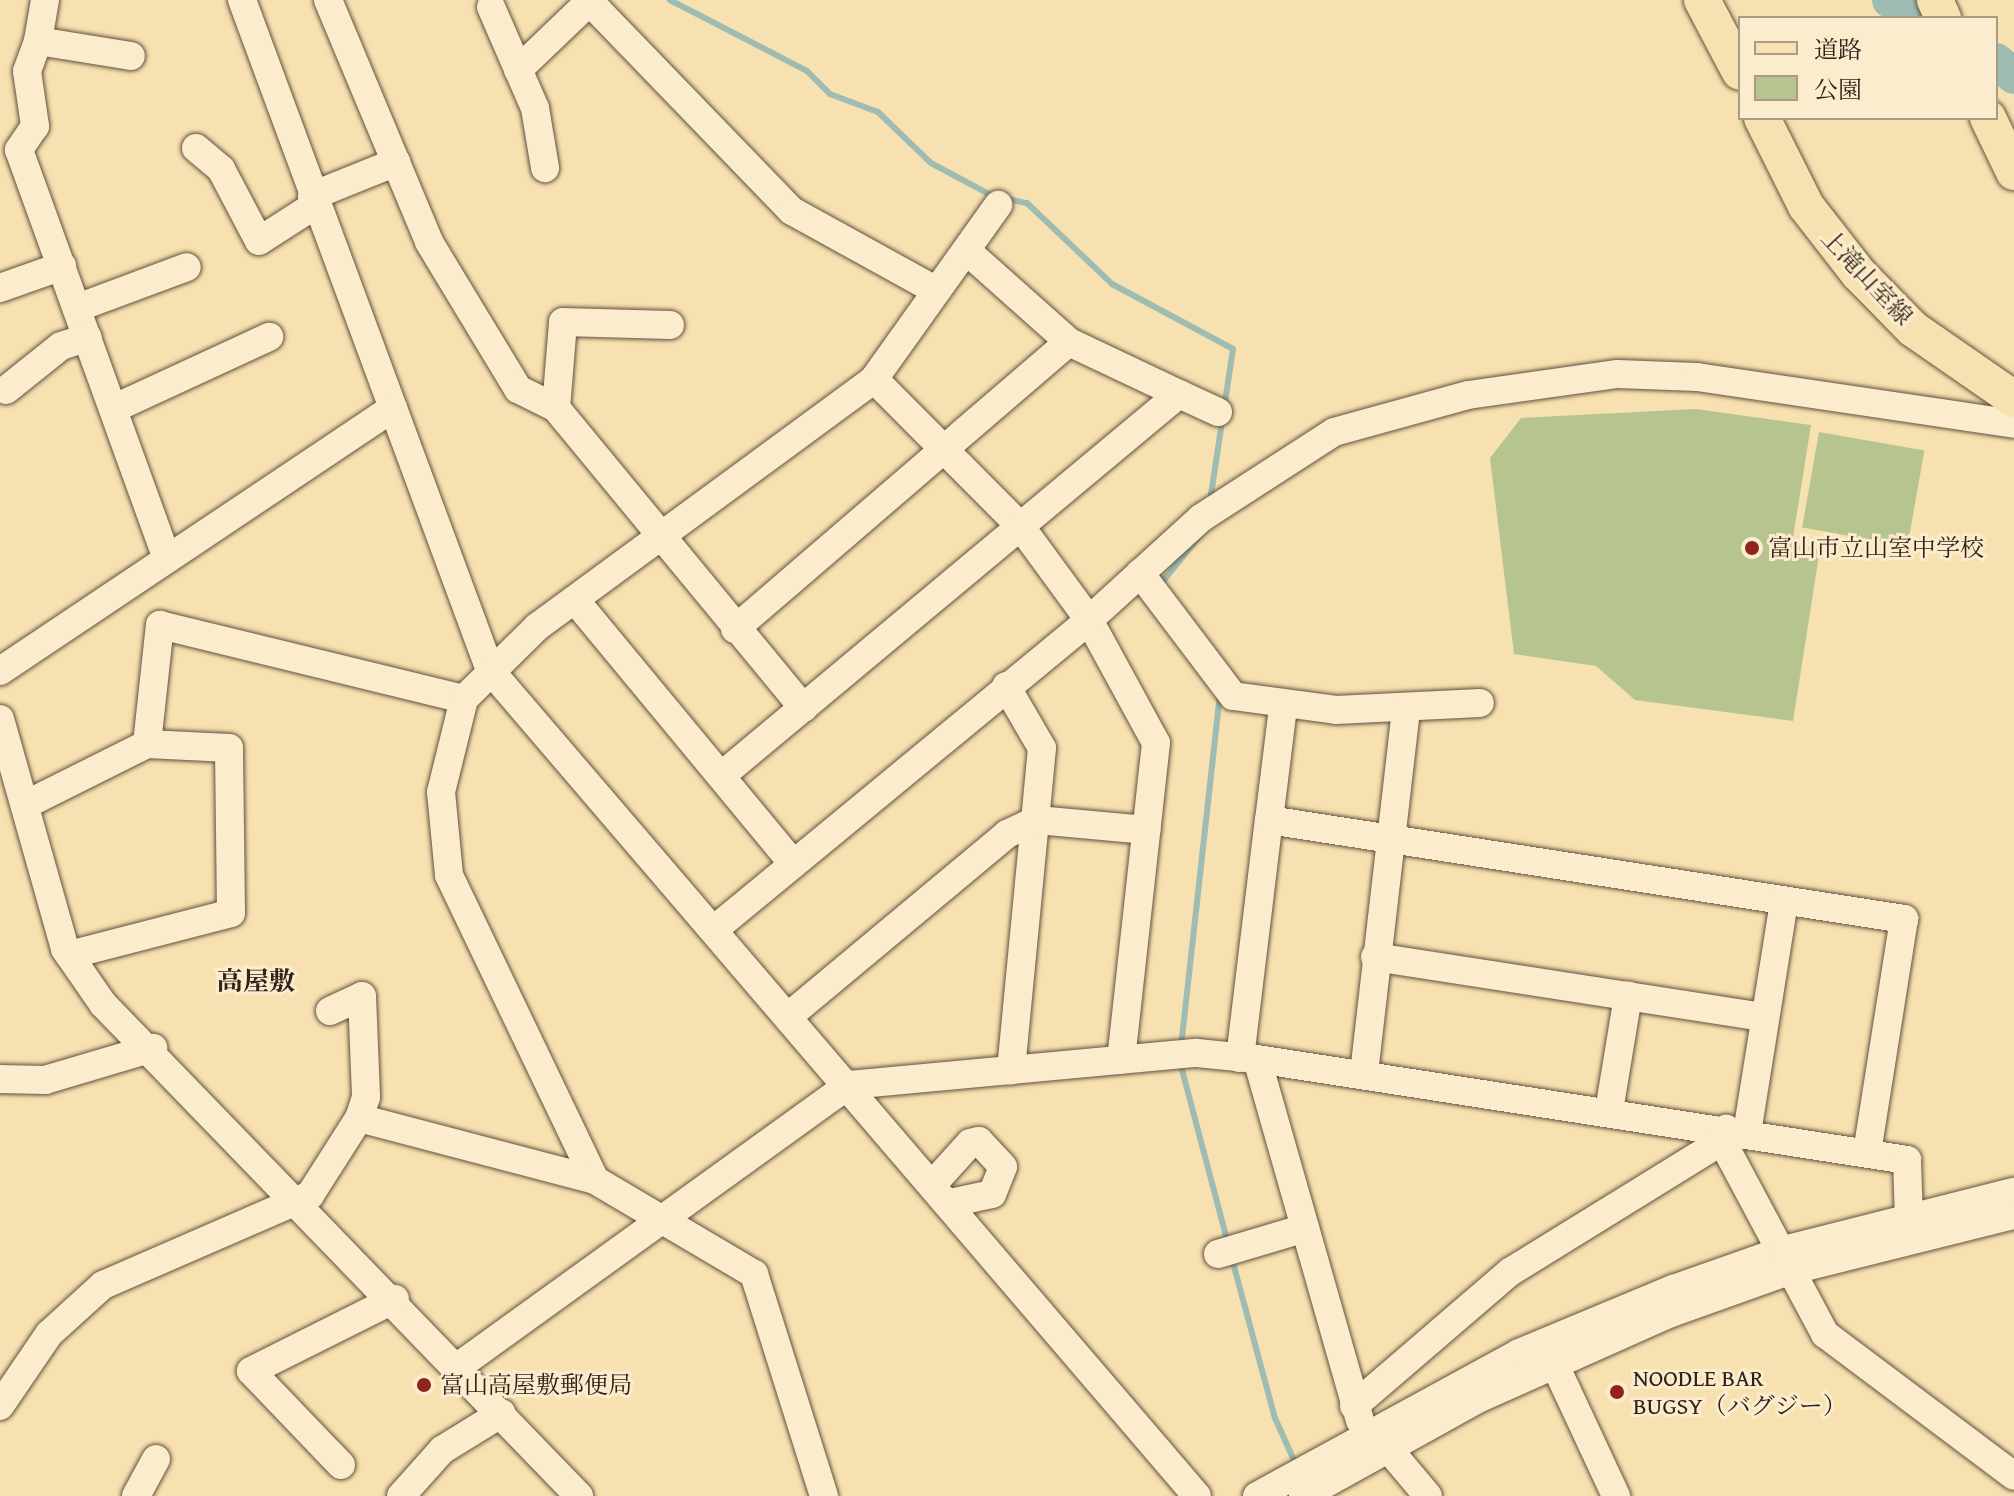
<!DOCTYPE html>
<meta charset="utf-8">
<style>
body{margin:0}
#map{position:relative;width:2014px;height:1496px;overflow:hidden;background:#f7e1b0;font-family:"Gentium Book Plus","Noto Serif JP",serif}
div>[style]{position:absolute}
.green>*{inset:0;background:#b6c490;transform-origin:0 0}
.stream>*{height:6px;margin:-3px;padding:0 3px;transform-origin:3px;border-radius:3px;background:#9fbcb3}
.river>*{height:36px;margin:-18px;padding:0 18px;transform-origin:18px;border-radius:18px;background:#9fbcb3}
.roads{filter:drop-shadow(0 0 2px #62513f) drop-shadow(0 0 2px #62513f)}
.minor>*{height:28px;margin:-14px;padding:0 14px;transform-origin:14px;border-radius:14px;background:#faeccc}
.major>*{height:36px;margin:-18px;padding:0 18px;transform-origin:18px;border-radius:18px;background:#f7e1b0}
.dots>*{width:22px;height:22px;translate:-50% -50%;box-sizing:border-box;border:4px solid #faeccc;border-radius:50%}
span{translate:-50% -50%;white-space:nowrap;text-align:center;line-height:1.15;-webkit-text-stroke:6px #faeccc;paint-order:stroke}
.street-label{font-size:24px;color:#302119}
.poi-label{font-size:24px;color:#302119}
.left{translate:0 -50%;text-align:left}
.neighbourhood-label{font-size:26px;color:#302119;font-weight:700}
.legend{position:absolute;left:1738px;top:16px;width:260px;height:104px;box-sizing:border-box;background:#faeccc;border:2px solid #a99b84;margin:0;padding:10px 14px;list-style:none;font-size:24px;color:#302119}
.legend li{display:flex;align-items:center;gap:16px;height:40px}
.legend b{width:40px;border:2px solid #a99b84}
</style>
<div id="map">
<div class="green">
<div style="clip-path:polygon(1696px 409px,1811px 425px,1792px 544px,1820px 549px,1793px 721px,1635px 700px,1596px 666px,1514px 654px,1490px 458px,1521px 418px)"></div>
<div style="left:1819px;top:432px;width:107px;height:97px;rotate:10deg"></div>
</div>
<div class="stream">
<div style="left:670px;top:0;width:154px;rotate:27.4deg"></div>
<div style="left:807px;top:71px;width:33px;rotate:45deg"></div>
<div style="left:830px;top:94px;width:51px;rotate:20.6deg"></div>
<div style="left:878px;top:112px;width:74px;rotate:43.9deg"></div>
<div style="left:931px;top:163px;width:68px;rotate:28.1deg"></div>
<div style="left:991px;top:195px;width:37px;rotate:13deg"></div>
<div style="left:1027px;top:203px;width:117px;rotate:43.6deg"></div>
<div style="left:1112px;top:284px;width:137px;rotate:28.2deg"></div>
<div style="left:1233px;top:349px;width:154px;rotate:98.6deg"></div>
<div style="left:1159px;top:586px;width:75px;rotate:-51deg"></div>
<div style="left:1181px;top:1047px;width:353px;rotate:-83.7deg"></div>
<div style="left:1180px;top:1062px;width:188px;rotate:75.2deg"></div>
<div style="left:1232px;top:1259px;width:165px;rotate:74.9deg"></div>
<div style="left:1275px;top:1418px;width:51px;rotate:65.9deg"></div>
</div>
<div class="river">
<div style="left:1890px;top:0;width:45px;rotate:23.7deg"></div>
<div style="left:1996px;top:61px;width:23px;rotate:40deg"></div>
</div>
<div class="roads">
<div class="minor">
<div style="left:45px;top:0;width:42px;rotate:99.7deg"></div>
<div style="left:38px;top:41px;width:94px;rotate:9.2deg"></div>
<div style="left:242px;top:0;width:714px;rotate:69.69deg"></div>
<div style="left:490px;top:670px;width:1087px;rotate:49.44deg"></div>
<div style="left:328px;top:0;width:262px;rotate:67.3deg"></div>
<div style="left:429px;top:242px;width:172px;rotate:58.8deg"></div>
<div style="left:518px;top:389px;width:42px;rotate:26.6deg"></div>
<div style="left:556px;top:408px;width:389px;rotate:50.5deg"></div>
<div style="left:588px;top:0;width:293px;rotate:46deg"></div>
<div style="left:792px;top:211px;width:163px;rotate:28.9deg"></div>
<div style="left:491px;top:7px;width:110px;rotate:66.5deg"></div>
<div style="left:535px;top:108px;width:61px;rotate:80.5deg"></div>
<div style="left:38px;top:41px;width:32px;rotate:110deg"></div>
<div style="left:27px;top:71px;width:56px;rotate:81.7deg"></div>
<div style="left:35px;top:126px;width:29px;rotate:124deg"></div>
<div style="left:19px;top:150px;width:435px;rotate:70.1deg"></div>
<div style="left:518px;top:70px;width:100px;rotate:-43.8deg"></div>
<div style="left:196px;top:148px;width:33px;rotate:40deg"></div>
<div style="left:221px;top:169px;width:81px;rotate:62.2deg"></div>
<div style="left:259px;top:241px;width:67px;rotate:-32.7deg"></div>
<div style="left:312px;top:196px;width:91px;rotate:-22deg"></div>
<div style="left:967px;top:251px;width:137px;rotate:41.7deg"></div>
<div style="left:1069px;top:342px;width:122px;rotate:25.3deg"></div>
<div style="left:0;top:288px;width:66px;rotate:-19.5deg"></div>
<div style="left:77px;top:308px;width:117px;rotate:-20.4deg"></div>
<div style="left:874px;top:379px;width:209px;rotate:45.2deg"></div>
<div style="left:1021px;top:527px;width:115px;rotate:53.8deg"></div>
<div style="left:1089px;top:620px;width:140px;rotate:61.4deg"></div>
<div style="left:1156px;top:743px;width:319px;rotate:96.3deg"></div>
<div style="left:6px;top:390px;width:70px;rotate:-38.7deg"></div>
<div style="left:61px;top:346px;width:28px;rotate:-18deg"></div>
<div style="left:115px;top:408px;width:170px;rotate:-24.8deg"></div>
<div style="left:556px;top:408px;width:86px;rotate:-85.3deg"></div>
<div style="left:563px;top:322px;width:107px;rotate:1.6deg"></div>
<div style="left:1140px;top:573px;width:154px;rotate:52.9deg"></div>
<div style="left:1233px;top:696px;width:104px;rotate:7.7deg"></div>
<div style="left:1336px;top:710px;width:144px;rotate:-2.8deg"></div>
<div style="left:575px;top:600px;width:340px;rotate:50.4deg"></div>
<div style="left:735px;top:629px;width:440px;rotate:-40.7deg"></div>
<div style="left:0;top:671px;width:473px;rotate:-33.8deg"></div>
<div style="left:1006px;top:686px;width:72px;rotate:59.9deg"></div>
<div style="left:1042px;top:748px;width:324px;rotate:95.5deg"></div>
<div style="left:0;top:719px;width:239px;rotate:74.2deg"></div>
<div style="left:65px;top:949px;width:67px;rotate:55.4deg"></div>
<div style="left:103px;top:1004px;width:685px;rotate:45.95deg"></div>
<div style="left:721px;top:776px;width:596px;rotate:-39.83deg"></div>
<div style="left:1179px;top:394px;width:43px;rotate:24.8deg"></div>
<div style="left:29px;top:803px;width:132px;rotate:-26.6deg"></div>
<div style="left:1269px;top:820px;width:114px;rotate:-82.9deg"></div>
<div style="left:716px;top:928px;width:484px;rotate:-39.5deg"></div>
<div style="left:1089px;top:620px;width:151px;rotate:-42.3deg"></div>
<div style="left:1201px;top:518px;width:158px;rotate:-32.9deg"></div>
<div style="left:1334px;top:432px;width:139px;rotate:-15.4deg"></div>
<div style="left:1468px;top:395px;width:151px;rotate:-8deg"></div>
<div style="left:1618px;top:374px;width:79px;rotate:2.2deg"></div>
<div style="left:1697px;top:377px;width:320px;rotate:8.4deg"></div>
<div style="left:69px;top:955px;width:167px;rotate:-14.5deg"></div>
<div style="left:231px;top:913px;width:165px;rotate:-90.7deg"></div>
<div style="left:229px;top:748px;width:82px;rotate:-177.2deg"></div>
<div style="left:147px;top:744px;width:120px;rotate:-83.8deg"></div>
<div style="left:160px;top:625px;width:313px;rotate:13.7deg"></div>
<div style="left:1375px;top:957px;width:394px;rotate:8.8deg"></div>
<div style="left:330px;top:1011px;width:35px;rotate:-25deg"></div>
<div style="left:362px;top:996px;width:101px;rotate:87.7deg"></div>
<div style="left:366px;top:1097px;width:22px;rotate:108deg"></div>
<div style="left:790px;top:1015px;width:283px;rotate:-39.8deg"></div>
<div style="left:1007px;top:834px;width:33px;rotate:-25deg"></div>
<div style="left:1037px;top:820px;width:110px;rotate:5.2deg"></div>
<div style="left:1240px;top:1058px;width:240px;rotate:-83.1deg"></div>
<div style="left:1269px;top:820px;width:643px;rotate:8.86deg"></div>
<div style="left:1904px;top:919px;width:237px;rotate:99deg"></div>
<div style="left:1257px;top:1059px;width:376px;rotate:74.1deg"></div>
<div style="left:1364px;top:1073px;width:367px;rotate:-83.4deg"></div>
<div style="left:0;top:1079px;width:45px;rotate:1.3deg"></div>
<div style="left:45px;top:1080px;width:113px;rotate:-16.5deg"></div>
<div style="left:1609px;top:1111px;width:117px;rotate:-80.6deg"></div>
<div style="left:1747px;top:1133px;width:235px;rotate:-80.9deg"></div>
<div style="left:1722px;top:1141px;width:219px;rotate:61.9deg"></div>
<div style="left:1825px;top:1334px;width:236px;rotate:36.9deg"></div>
<div style="left:595px;top:1180px;width:338px;rotate:-115.6deg"></div>
<div style="left:449px;top:875px;width:83px;rotate:-95.5deg"></div>
<div style="left:441px;top:792px;width:96px;rotate:-76.1deg"></div>
<div style="left:464px;top:699px;width:103px;rotate:-44.6deg"></div>
<div style="left:537px;top:627px;width:418px;rotate:-36.3deg"></div>
<div style="left:874px;top:379px;width:214px;rotate:-54.5deg"></div>
<div style="left:933px;top:1184px;width:55px;rotate:-47.9deg"></div>
<div style="left:970px;top:1143px;width:9px;rotate:-13deg"></div>
<div style="left:979px;top:1141px;width:35px;rotate:47deg"></div>
<div style="left:1003px;top:1167px;width:29px;rotate:112deg"></div>
<div style="left:992px;top:1194px;width:43px;rotate:167.9deg"></div>
<div style="left:1218px;top:1254px;width:91px;rotate:-16.6deg"></div>
<div style="left:1555px;top:1365px;width:145px;rotate:65deg"></div>
<div style="left:459px;top:1366px;width:481px;rotate:-35.8deg"></div>
<div style="left:849px;top:1085px;width:349px;rotate:-5.3deg"></div>
<div style="left:1197px;top:1053px;width:60px;rotate:5.7deg"></div>
<div style="left:1257px;top:1059px;width:658px;rotate:8.83deg"></div>
<div style="left:1907px;top:1160px;width:59px;rotate:88.1deg"></div>
<div style="left:0;top:1406px;width:87px;rotate:-55.8deg"></div>
<div style="left:49px;top:1334px;width:73px;rotate:-42.2deg"></div>
<div style="left:103px;top:1285px;width:226px;rotate:-23.5deg"></div>
<div style="left:310px;top:1195px;width:91px;rotate:-57.5deg"></div>
<div style="left:359px;top:1118px;width:244px;rotate:14.7deg"></div>
<div style="left:595px;top:1180px;width:185px;rotate:30.6deg"></div>
<div style="left:754px;top:1274px;width:233px;rotate:72.5deg"></div>
<div style="left:1354px;top:1406px;width:206px;rotate:-40.7deg"></div>
<div style="left:1510px;top:1272px;width:249px;rotate:-31.7deg"></div>
<div style="left:1722px;top:1141px;width:13px;rotate:-72deg"></div>
<div style="left:1386px;top:1446px;width:65px;rotate:50deg"></div>
<div style="left:341px;top:1465px;width:130px;rotate:-133.8deg"></div>
<div style="left:251px;top:1371px;width:161px;rotate:-26.6deg"></div>
<div style="left:136px;top:1496px;width:42px;rotate:-61.6deg"></div>
<div style="left:401px;top:1496px;width:62px;rotate:-48.3deg"></div>
<div style="left:442px;top:1450px;width:70px;rotate:-31.7deg"></div>
<div style="left:1257px;top:1496px;width:298px;rotate:-28.6deg"></div>
<div style="left:1519px;top:1353px;width:167px;rotate:-22.6deg"></div>
<div style="left:1673px;top:1289px;width:118px;rotate:-19.4deg"></div>
<div style="left:1784px;top:1250px;width:237px;rotate:-14.2deg"></div>
<div style="left:1303px;top:1496px;width:202px;rotate:-29deg"></div>
<div style="left:1480px;top:1398px;width:209px;rotate:-24deg"></div>
<div style="left:1671px;top:1313px;width:125px;rotate:-19.6deg"></div>
<div style="left:1789px;top:1271px;width:232px;rotate:-14deg"></div>
</div>
<div class="major">
<div style="left:1702px;top:0;width:81px;rotate:62.2deg"></div>
<div style="left:1935px;top:0;width:20px;rotate:66deg"></div>
<div style="left:1762px;top:118px;width:98px;rotate:63.4deg"></div>
<div style="left:1806px;top:206px;width:86px;rotate:52.1deg"></div>
<div style="left:1859px;top:274px;width:77px;rotate:45.5deg"></div>
<div style="left:1913px;top:329px;width:123px;rotate:34.7deg"></div>
<div style="left:1988px;top:118px;width:60px;rotate:64.3deg"></div>
</div>
</div>
<div class="dots">
<div style="left:1752px;top:548px;background:#8f2418"></div>
<div style="left:424px;top:1385px;background:#8f2418"></div>
<div style="left:1617px;top:1392px;background:#8f2418"></div>
</div>
<div class="street-label">
<span style="left:1867px;top:277px;rotate:47deg">上滝山室線</span>
</div>
<div class="poi-label">
<span class="left" style="left:1768px;top:548px">富山市立山室中学校</span>
<span class="left" style="left:1633px;top:1392px">NOODLE BAR<br>BUGSY（バグジー）</span>
<span class="left" style="left:440px;top:1385px">富山高屋敷郵便局</span>
</div>
<div class="neighbourhood-label">
<span style="left:256px;top:981px">高屋敷</span>
</div>
<ul class="legend">
<li><b style="height:10px;background:#f7e1b0"></b>道路</li>
<li><b style="height:22px;background:#b6c490"></b>公園</li>
</ul>
</div>
